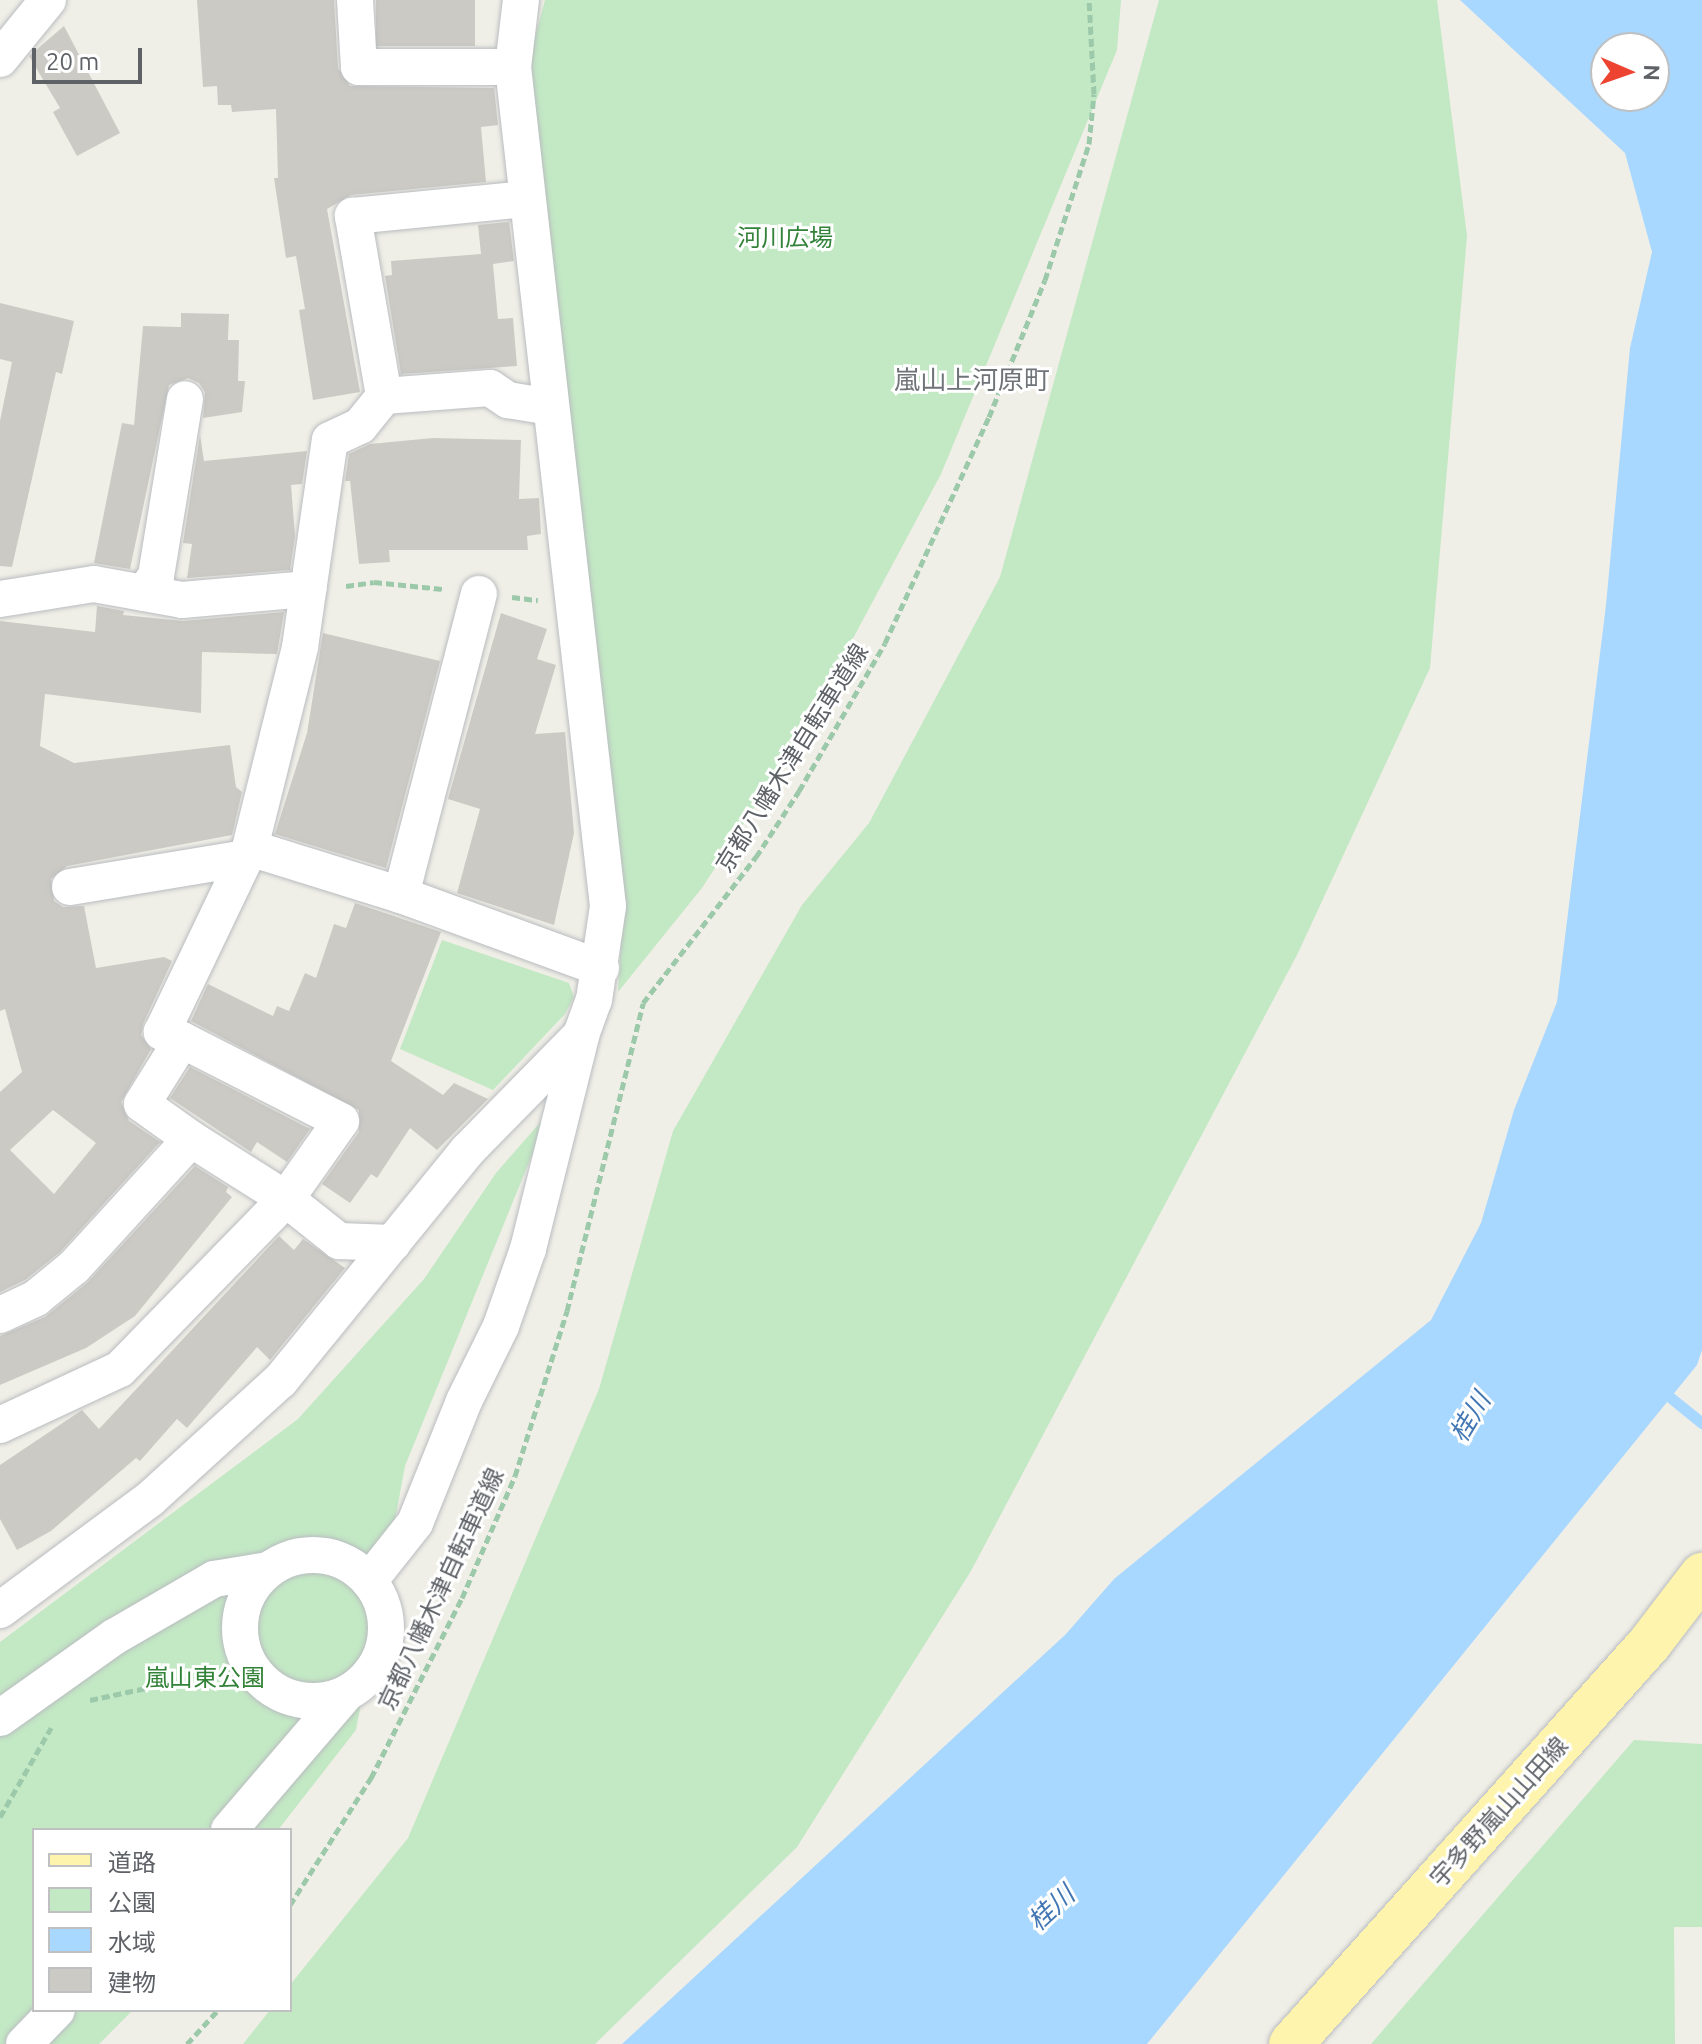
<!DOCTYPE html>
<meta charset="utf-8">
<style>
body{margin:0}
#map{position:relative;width:1702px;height:2044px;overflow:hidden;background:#f0efe7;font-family:Ubuntu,"Noto Sans JP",sans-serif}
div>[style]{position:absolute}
.green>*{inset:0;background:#c3e8c4}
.water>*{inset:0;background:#a8d7ff}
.stream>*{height:11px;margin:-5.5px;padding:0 5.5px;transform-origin:5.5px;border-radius:5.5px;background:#a8d7ff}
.building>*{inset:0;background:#cccac4;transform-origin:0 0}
.path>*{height:5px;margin-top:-2.5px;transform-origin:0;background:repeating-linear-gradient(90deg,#9cc9aa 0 8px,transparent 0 12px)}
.roads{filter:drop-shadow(0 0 2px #b9bcc0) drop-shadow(0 0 2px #b9bcc0)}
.minor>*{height:36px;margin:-18px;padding:0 18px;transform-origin:18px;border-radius:18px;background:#fff}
.minor>.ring{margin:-18px;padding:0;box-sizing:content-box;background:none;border:36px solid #fff;border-radius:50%}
.major>*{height:44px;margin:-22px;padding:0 22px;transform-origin:22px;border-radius:22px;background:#fff4ad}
span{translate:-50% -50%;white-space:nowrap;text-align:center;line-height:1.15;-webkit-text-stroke:6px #fff;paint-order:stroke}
.park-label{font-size:24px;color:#328238}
.street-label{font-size:24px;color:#5e6267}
.neighbourhood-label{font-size:26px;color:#6f7479}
.water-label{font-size:26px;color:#4277b4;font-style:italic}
.legend{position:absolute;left:32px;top:1828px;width:260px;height:184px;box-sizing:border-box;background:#fff;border:2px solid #bfc0c2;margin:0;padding:10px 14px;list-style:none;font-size:24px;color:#5e6267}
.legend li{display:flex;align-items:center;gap:16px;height:40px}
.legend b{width:40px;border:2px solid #bfc0c2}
.north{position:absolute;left:1590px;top:32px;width:80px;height:80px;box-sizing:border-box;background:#fff;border:2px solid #bfc0c2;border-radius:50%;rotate:92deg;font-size:22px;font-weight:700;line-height:32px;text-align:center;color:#5e6267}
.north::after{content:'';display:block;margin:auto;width:28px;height:36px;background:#ed4431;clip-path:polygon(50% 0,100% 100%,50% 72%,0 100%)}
.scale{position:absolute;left:32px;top:48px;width:110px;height:36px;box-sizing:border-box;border:4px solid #5e6267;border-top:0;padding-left:10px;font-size:24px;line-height:28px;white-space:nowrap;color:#5e6267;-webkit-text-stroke:6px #fff;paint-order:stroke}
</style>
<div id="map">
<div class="green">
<div style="clip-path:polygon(545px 0,1121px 0,1117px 50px,941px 474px,804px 730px,702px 888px,618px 992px,622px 925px,536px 152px,531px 52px)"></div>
<div style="clip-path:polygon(1159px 0,1437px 0,1467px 236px,1430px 668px,1298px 953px,971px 1571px,797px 1847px,595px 2044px,243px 2044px,270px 2010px,290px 2010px,290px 1985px,408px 1838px,599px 1389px,673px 1131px,802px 905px,869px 823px,1000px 577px)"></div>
<div style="clip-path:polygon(442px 940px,569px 983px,574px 997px,565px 1014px,493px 1090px,400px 1049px)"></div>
<div style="clip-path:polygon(550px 1111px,405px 1466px,356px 1730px,278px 1830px,34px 1830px,34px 2010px,133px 2010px,99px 2044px,0 2044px,0 1642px,298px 1419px,424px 1279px,496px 1173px)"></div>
<div style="clip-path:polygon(1634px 1740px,1702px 1744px,1702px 1927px,1674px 1927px,1675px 2044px,1371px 2044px)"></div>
</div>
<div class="water">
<div style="clip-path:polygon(evenodd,1460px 0,1702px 0,1702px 1350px,1697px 1365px,1147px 2044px,622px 2044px,1066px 1634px,1114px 1579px,1431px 1320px,1481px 1223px,1514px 1110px,1557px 1002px,1606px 605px,1630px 348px,1652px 252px,1625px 153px,1460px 0,1606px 48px,1654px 48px,1654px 96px,1606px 96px,1606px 48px)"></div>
</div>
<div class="stream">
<div style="left:1671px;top:1398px;width:40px;rotate:39deg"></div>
</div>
<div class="building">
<div style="clip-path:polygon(197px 0,334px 0,338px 68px,350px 86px,494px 88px,498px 125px,481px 127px,486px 182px,351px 195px,327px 209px,360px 392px,313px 400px,299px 310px,305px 309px,296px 256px,286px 258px,274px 178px,278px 178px,276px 109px,232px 112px,231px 105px,218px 105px,217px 86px,203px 87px)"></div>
<div style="left:376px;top:0;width:99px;height:46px"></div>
<div style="clip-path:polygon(64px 26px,120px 133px,77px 156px,53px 112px,60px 108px,29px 56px)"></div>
<div style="clip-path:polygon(509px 222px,514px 261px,493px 264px,498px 319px,513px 318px,517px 366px,401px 374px,385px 276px,392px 275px,391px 261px,481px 254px,478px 225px)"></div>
<div style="clip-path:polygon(0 303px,74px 321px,62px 374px,56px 372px,12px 567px,0 566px,0 421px,12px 362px,0 359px)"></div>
<div style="clip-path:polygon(181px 313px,229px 314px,228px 340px,239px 340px,238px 381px,245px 381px,242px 412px,203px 418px,205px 392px,199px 383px,188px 378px,169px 385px,130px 569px,94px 563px,122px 423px,134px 425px,143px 326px,181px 327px)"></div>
<div style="clip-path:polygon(200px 435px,204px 461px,307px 451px,302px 484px,291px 485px,295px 536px,290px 570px,187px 578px,192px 544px,183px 543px)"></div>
<div style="clip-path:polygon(433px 438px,521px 440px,519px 499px,539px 498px,541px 534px,527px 536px,528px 550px,389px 550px,390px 562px,359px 564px,350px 481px,345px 481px,349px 454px,370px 444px)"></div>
<div style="clip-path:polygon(evenodd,97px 606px,124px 611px,123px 615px,183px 621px,284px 612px,277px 654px,202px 652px,201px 713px,45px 694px,40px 746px,74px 763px,230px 745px,236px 787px,242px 792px,232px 835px,67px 866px,51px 879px,54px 901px,63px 907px,84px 906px,96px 968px,164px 957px,172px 961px,143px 1024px,141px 1035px,151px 1049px,121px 1102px,129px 1121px,160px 1142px,60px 1252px,25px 1280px,0 1292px,0 1092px,22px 1072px,5px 1009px,0 1011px,0 621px,95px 632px,97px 606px,53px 1110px,96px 1143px,54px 1194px,10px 1150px,53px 1110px)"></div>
<div style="clip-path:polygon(501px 613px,547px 629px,537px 659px,556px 665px,535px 734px,565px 732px,574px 833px,554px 925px,457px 893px,480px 809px,448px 799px)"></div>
<div style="clip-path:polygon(323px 633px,440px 661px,386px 868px,275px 834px,307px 733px)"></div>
<div style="clip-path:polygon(355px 903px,441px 932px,391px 1061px,443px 1095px,454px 1083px,488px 1099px,437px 1150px,410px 1128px,377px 1178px,371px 1174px,350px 1203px,322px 1184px,359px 1132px,359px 1110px,191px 1021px,208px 984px,273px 1016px,277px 1006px,289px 1011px,305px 973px,316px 978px,334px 924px,346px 928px)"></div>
<div style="clip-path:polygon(190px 1067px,310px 1129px,287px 1162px,257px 1142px,251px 1152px,170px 1098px)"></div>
<div style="clip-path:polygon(195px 1166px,228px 1187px,226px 1192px,232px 1197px,135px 1316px,86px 1348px,0 1385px,0 1336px,45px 1317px,87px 1283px)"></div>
<div style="clip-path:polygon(279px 1236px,294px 1250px,303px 1239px,345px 1268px,270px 1360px,257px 1347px,187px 1428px,177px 1419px,140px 1461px,136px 1458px,51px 1531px,17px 1550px,0 1519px,0 1465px,82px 1410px,99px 1429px)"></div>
</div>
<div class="path">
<div style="left:346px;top:586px;width:28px;rotate:-8deg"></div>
<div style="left:374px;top:582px;width:69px;rotate:5.8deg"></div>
<div style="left:512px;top:597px;width:26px;rotate:7deg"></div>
<div style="left:90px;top:1700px;width:163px;rotate:-12.1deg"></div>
<div style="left:0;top:1817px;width:103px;rotate:-60.2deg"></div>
<div style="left:290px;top:1905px;width:151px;rotate:-57.5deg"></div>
<div style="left:371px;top:1778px;width:202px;rotate:-63.2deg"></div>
<div style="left:462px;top:1598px;width:133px;rotate:-66.5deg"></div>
<div style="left:515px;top:1476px;width:173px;rotate:-72.5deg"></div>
<div style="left:567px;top:1311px;width:317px;rotate:-76.1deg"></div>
<div style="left:643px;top:1003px;width:185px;rotate:-52.3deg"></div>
<div style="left:756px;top:857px;width:79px;rotate:-56.9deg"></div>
<div style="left:799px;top:791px;width:171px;rotate:-59.8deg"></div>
<div style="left:885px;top:643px;width:249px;rotate:-65.3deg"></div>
<div style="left:989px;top:417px;width:148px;rotate:-67.8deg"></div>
<div style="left:1045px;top:280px;width:143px;rotate:-72.1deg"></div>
<div style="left:1089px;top:144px;width:50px;rotate:-84.3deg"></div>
<div style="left:1094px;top:94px;width:94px;rotate:-93deg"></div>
<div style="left:187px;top:2044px;width:46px;rotate:-47.6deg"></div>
</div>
<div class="roads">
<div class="minor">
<div style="left:355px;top:0;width:67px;rotate:86.6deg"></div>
<div style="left:359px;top:67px;width:154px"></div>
<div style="left:0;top:59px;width:76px;rotate:-50.9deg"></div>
<div style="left:384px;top:396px;width:183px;rotate:-99.8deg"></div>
<div style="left:353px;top:216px;width:175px;rotate:-5.6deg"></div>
<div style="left:144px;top:593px;width:21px;rotate:-55deg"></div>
<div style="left:156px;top:576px;width:179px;rotate:-80.7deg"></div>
<div style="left:0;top:599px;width:95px;rotate:-9.1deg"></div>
<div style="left:94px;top:584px;width:89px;rotate:10.3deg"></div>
<div style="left:182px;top:600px;width:127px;rotate:-5deg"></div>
<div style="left:250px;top:848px;width:158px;rotate:17.3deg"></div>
<div style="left:401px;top:895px;width:213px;rotate:20.1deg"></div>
<div style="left:70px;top:887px;width:178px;rotate:-9.4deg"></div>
<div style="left:401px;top:895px;width:311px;rotate:-75.5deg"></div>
<div style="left:191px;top:1139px;width:112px;rotate:32.3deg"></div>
<div style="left:286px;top:1199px;width:68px;rotate:38.4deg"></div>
<div style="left:339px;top:1241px;width:54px;rotate:2.1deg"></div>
<div style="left:0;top:1315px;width:40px;rotate:-25deg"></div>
<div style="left:36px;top:1298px;width:49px;rotate:-39.2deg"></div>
<div style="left:74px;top:1267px;width:173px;rotate:-47.6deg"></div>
<div style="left:191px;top:1139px;width:60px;rotate:-144.5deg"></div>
<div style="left:142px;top:1104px;width:75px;rotate:-58deg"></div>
<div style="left:182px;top:1040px;width:22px;rotate:-158deg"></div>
<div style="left:162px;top:1032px;width:204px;rotate:-64.4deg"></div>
<div style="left:250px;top:848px;width:207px;rotate:-76deg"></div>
<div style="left:300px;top:647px;width:209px;rotate:-81.8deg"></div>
<div style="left:330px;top:440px;width:33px;rotate:-25deg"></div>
<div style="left:360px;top:426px;width:38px;rotate:-51deg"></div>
<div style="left:384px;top:396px;width:106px;rotate:-4.3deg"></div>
<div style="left:490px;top:388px;width:22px;rotate:34deg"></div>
<div style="left:508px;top:400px;width:43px;rotate:9.5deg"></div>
<div style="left:0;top:1425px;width:132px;rotate:-25deg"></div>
<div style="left:120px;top:1369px;width:238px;rotate:-45.7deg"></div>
<div style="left:286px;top:1199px;width:95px;rotate:-54.8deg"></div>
<div style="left:341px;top:1121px;width:178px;rotate:-153deg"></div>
<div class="ring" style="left:240px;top:1555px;width:110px;height:110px"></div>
<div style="left:369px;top:1581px;width:74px;rotate:-51.6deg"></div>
<div style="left:415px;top:1523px;width:131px;rotate:-68.1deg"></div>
<div style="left:464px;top:1401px;width:84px;rotate:-63.7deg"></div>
<div style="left:501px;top:1326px;width:82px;rotate:-70.7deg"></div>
<div style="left:528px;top:1249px;width:219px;rotate:-76deg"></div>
<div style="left:0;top:1610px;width:187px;rotate:-36.5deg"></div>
<div style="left:150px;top:1499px;width:177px;rotate:-42.3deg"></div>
<div style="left:281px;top:1380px;width:295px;rotate:-50.9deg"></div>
<div style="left:467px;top:1151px;width:163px;rotate:-45.5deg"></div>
<div style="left:581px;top:1035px;width:37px;rotate:-70deg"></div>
<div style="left:594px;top:1000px;width:95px;rotate:-81.5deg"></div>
<div style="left:608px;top:906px;width:844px;rotate:-96.46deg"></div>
<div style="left:513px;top:67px;width:67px;rotate:-83.2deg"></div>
<div style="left:0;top:1718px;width:140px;rotate:-35.4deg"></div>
<div style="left:114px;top:1637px;width:116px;rotate:-30.1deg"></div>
<div style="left:214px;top:1579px;width:55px;rotate:-9.5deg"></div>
<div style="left:229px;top:1830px;width:177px;rotate:-49.4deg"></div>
<div style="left:24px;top:2044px;width:47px;rotate:-45.9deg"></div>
</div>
<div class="major">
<div style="left:1291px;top:2044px;width:538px;rotate:-48.16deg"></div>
<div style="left:1650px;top:1643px;width:86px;rotate:-52.6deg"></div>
</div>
</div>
<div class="park-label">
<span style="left:785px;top:238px">河川広場</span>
<span style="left:205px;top:1678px">嵐山東公園</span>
</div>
<div class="street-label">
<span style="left:792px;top:758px;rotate:-58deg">京都八幡木津自転車道線</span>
<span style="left:441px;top:1589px;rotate:-65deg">京都八幡木津自転車道線</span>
<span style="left:1499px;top:1812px;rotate:-48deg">宇多野嵐山山田線</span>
</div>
<div class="neighbourhood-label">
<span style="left:972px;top:380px">嵐山上河原町</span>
</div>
<div class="water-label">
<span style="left:1470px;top:1417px;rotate:-59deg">桂川</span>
<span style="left:1051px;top:1908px;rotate:-43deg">桂川</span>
</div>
<ul class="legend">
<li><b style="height:10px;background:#fff4ad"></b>道路</li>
<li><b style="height:22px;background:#c3e8c4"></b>公園</li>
<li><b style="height:22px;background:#a8d7ff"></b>水域</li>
<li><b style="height:22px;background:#cccac4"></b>建物</li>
</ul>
<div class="north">N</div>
<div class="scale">20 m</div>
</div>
